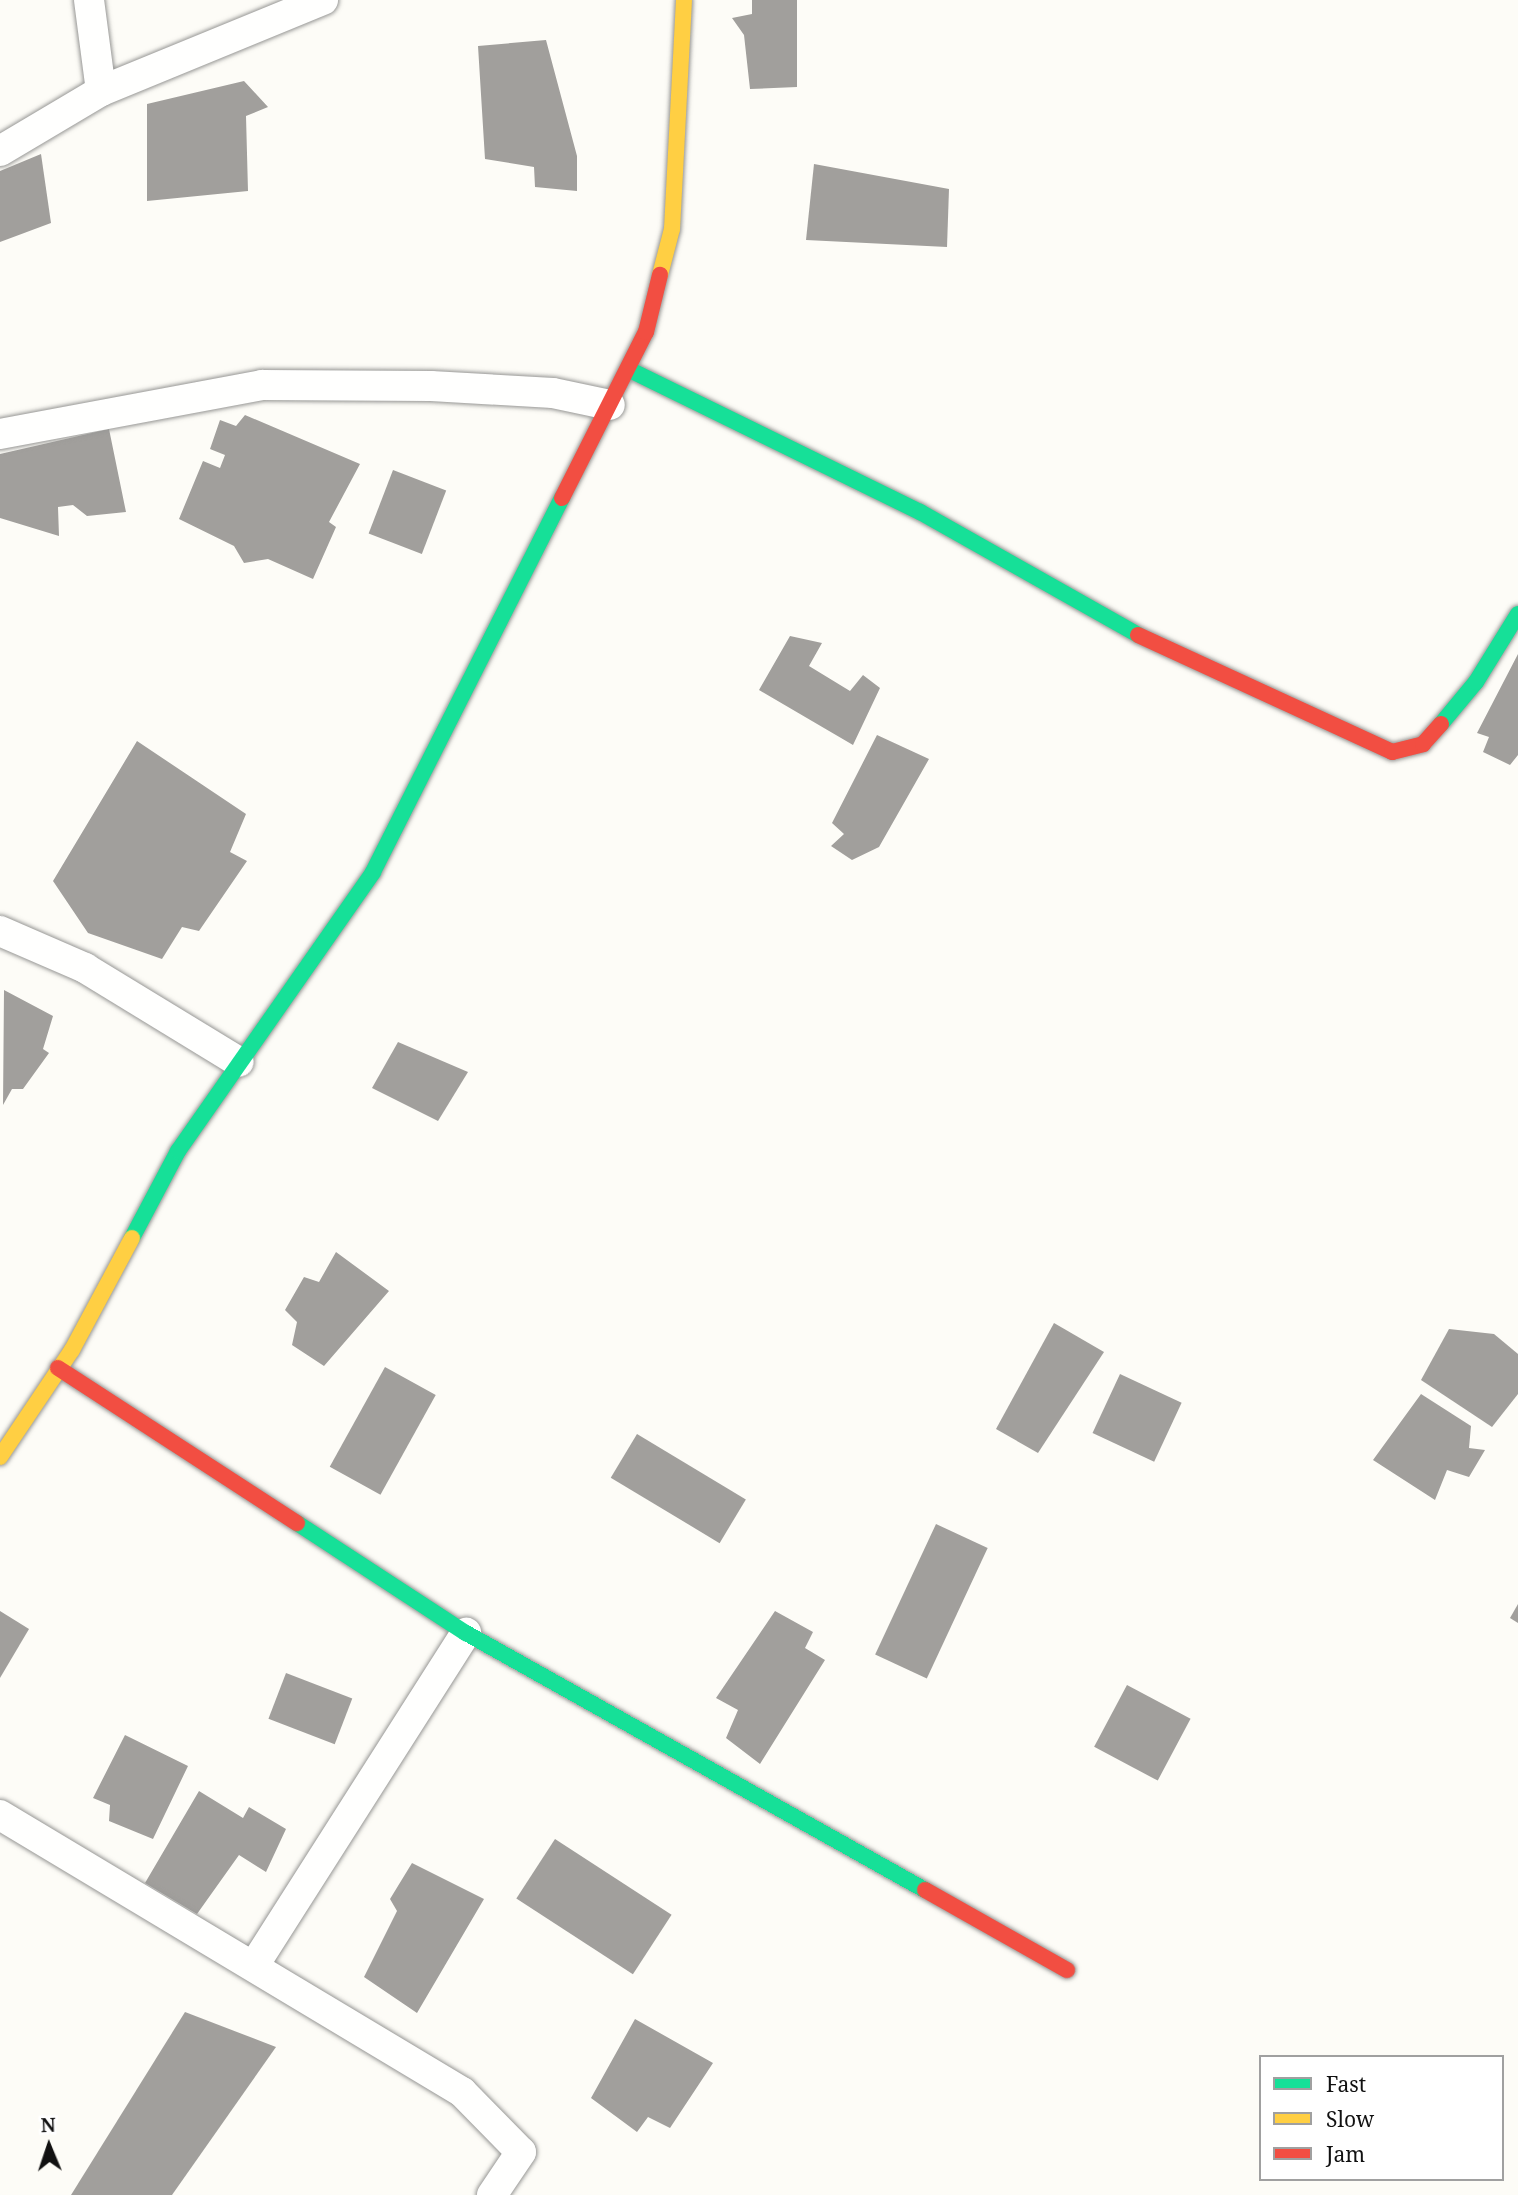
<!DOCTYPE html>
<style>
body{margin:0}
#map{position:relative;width:1518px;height:2195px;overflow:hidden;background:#fdfcf7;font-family:"Noto Serif",serif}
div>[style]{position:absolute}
.building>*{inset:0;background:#a19f9c;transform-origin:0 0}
.roads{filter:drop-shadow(0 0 2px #979795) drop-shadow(0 0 2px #979795)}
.street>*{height:30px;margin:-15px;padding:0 15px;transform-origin:15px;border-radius:15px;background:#fffffe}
.fast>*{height:16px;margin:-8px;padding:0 8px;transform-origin:8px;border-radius:8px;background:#16e098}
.slow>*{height:16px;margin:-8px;padding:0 8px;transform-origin:8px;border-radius:8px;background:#ffcf43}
.jam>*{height:16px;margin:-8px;padding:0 8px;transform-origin:8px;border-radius:8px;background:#f24e42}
span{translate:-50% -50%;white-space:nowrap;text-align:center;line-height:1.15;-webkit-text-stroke:7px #fff;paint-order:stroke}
.legend{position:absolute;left:1259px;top:2055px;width:245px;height:126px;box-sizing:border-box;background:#fff;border:2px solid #a0a0a0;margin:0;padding:9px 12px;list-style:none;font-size:21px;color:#111}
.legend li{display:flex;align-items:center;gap:14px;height:35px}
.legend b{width:35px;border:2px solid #a0a0a0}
.north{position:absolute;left:14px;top:2111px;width:70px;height:70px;-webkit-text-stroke:5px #fff;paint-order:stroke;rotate:358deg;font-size:19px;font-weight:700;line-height:28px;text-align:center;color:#111}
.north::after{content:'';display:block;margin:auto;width:24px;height:32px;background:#111;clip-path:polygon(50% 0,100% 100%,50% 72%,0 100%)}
</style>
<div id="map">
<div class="building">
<div style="clip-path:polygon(752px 0,797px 0,797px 87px,750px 89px,744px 35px,732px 18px,752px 14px)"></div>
<div style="clip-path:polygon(546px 40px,577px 156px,577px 191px,535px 187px,534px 167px,485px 159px,478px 46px)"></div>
<div style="clip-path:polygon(244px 81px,268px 107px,246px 116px,248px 191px,147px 201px,147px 104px)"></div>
<div style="clip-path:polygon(41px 154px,51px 223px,0 242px,0 171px)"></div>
<div style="clip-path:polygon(814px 164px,949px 189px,947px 247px,806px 240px)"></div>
<div style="clip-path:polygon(245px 415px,360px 464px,329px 522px,336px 527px,313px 579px,268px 559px,244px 563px,234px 546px,179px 519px,203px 461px,220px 468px,225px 455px,210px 449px,220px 420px,236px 426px)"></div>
<div style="clip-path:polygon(109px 429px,126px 512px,87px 516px,73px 505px,58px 507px,59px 536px,0 518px,0 454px)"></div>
<div style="left:393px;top:470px;width:57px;height:68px;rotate:21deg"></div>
<div style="clip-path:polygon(790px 636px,822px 643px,809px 666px,850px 691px,863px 675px,880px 688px,853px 745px,759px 690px)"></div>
<div style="clip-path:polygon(1518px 654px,1518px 755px,1510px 765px,1483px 752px,1489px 737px,1477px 733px)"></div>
<div style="clip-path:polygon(877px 735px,929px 759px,879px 847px,852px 860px,831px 846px,844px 834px,832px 823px)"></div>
<div style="clip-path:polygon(137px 741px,246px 814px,230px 852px,247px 861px,199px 931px,182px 927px,162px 959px,88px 933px,53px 881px)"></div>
<div style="clip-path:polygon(4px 990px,53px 1016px,43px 1049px,49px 1053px,23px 1089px,12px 1089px,3px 1105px)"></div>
<div style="clip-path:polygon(398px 1042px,468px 1072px,438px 1121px,372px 1088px)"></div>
<div style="clip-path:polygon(336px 1252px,389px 1291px,324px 1366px,292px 1345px,297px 1322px,285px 1310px,304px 1277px,319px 1282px)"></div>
<div style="clip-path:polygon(1054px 1323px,1104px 1352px,1038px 1453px,996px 1429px)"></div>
<div style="clip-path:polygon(1449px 1329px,1494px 1334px,1518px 1354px,1518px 1394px,1492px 1427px,1421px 1380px)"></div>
<div style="left:385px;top:1367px;width:58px;height:114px;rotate:29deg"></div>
<div style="left:1120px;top:1374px;width:68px;height:65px;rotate:25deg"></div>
<div style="clip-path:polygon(1421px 1394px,1471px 1426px,1469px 1448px,1485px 1450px,1469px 1477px,1447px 1470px,1435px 1500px,1373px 1460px)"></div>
<div style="left:637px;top:1434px;width:127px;height:51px;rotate:31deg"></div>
<div style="left:936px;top:1524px;width:57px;height:144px;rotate:25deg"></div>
<div style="clip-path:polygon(1518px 1604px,1518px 1623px,1510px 1618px)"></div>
<div style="clip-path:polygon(0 1611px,29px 1629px,0 1678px)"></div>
<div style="clip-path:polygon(775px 1611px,813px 1632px,805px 1648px,825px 1660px,760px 1764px,726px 1738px,738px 1710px,716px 1698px)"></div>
<div style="left:286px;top:1673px;width:71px;height:49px;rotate:21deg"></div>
<div style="left:1127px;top:1685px;width:72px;height:70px;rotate:28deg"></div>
<div style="clip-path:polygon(125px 1735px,188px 1766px,153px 1839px,109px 1821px,110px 1805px,93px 1798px)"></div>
<div style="clip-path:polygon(199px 1791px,243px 1818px,249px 1807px,286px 1829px,266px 1872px,239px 1855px,197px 1914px,145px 1883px)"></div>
<div style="left:555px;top:1839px;width:139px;height:71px;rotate:33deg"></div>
<div style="clip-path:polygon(412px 1863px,484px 1899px,417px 2013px,364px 1977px,397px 1911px,390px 1899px)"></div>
<div style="clip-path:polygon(185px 2012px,276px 2047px,172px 2195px,71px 2195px)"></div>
<div style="clip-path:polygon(635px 2019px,713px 2063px,670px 2128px,648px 2117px,637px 2132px,591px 2098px)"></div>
</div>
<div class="roads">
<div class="street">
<div style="left:89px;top:0;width:92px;rotate:82.5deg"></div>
<div style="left:0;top:151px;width:117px;rotate:-30.7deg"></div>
<div style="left:101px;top:91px;width:240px;rotate:-22.3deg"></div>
<div style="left:0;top:434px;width:267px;rotate:-10.6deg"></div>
<div style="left:262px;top:385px;width:169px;rotate:0.3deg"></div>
<div style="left:431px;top:386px;width:122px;rotate:3.3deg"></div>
<div style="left:553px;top:393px;width:58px;rotate:11.9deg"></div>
<div style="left:0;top:931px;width:93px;rotate:23.5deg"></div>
<div style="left:85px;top:968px;width:180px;rotate:31.4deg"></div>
<div style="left:0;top:1815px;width:539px;rotate:30.95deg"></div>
<div style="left:462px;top:2092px;width:84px;rotate:45.5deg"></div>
<div style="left:521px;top:2152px;width:52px;rotate:124deg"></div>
<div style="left:255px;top:1964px;width:393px;rotate:-57.5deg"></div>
</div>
<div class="fast">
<div style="left:628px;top:369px;width:325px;rotate:26.1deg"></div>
<div style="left:920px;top:512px;width:250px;rotate:29.4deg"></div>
<div style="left:1441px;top:724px;width:55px;rotate:-50.2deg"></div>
<div style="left:1476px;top:682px;width:80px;rotate:-58.3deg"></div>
<div style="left:132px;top:1238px;width:98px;rotate:-62.1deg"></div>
<div style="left:178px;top:1151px;width:340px;rotate:-55deg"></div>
<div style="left:373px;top:872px;width:419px;rotate:-63.2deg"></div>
<div style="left:297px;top:1523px;width:202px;rotate:33.1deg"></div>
<div style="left:466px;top:1633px;width:526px;rotate:29.25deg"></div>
</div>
<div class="slow">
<div style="left:660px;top:275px;width:48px;rotate:-75.4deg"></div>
<div style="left:672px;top:229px;width:229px;rotate:-87deg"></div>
<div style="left:0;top:1457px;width:129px;rotate:-56.1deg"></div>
<div style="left:72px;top:1350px;width:127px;rotate:-61.8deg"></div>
</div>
<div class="jam">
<div style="left:562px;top:498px;width:186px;rotate:-63.2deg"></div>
<div style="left:646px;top:332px;width:59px;rotate:-76.2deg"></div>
<div style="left:1138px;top:635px;width:280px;rotate:24.7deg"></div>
<div style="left:1392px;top:752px;width:32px;rotate:-14deg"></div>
<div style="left:1423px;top:744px;width:27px;rotate:-48deg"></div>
<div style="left:58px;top:1368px;width:285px;rotate:33deg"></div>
<div style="left:925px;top:1890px;width:163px;rotate:29.4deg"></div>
</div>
</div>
<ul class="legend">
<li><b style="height:9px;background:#16e098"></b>Fast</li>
<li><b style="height:9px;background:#ffcf43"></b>Slow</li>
<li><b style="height:9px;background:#f24e42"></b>Jam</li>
</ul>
<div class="north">N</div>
</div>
